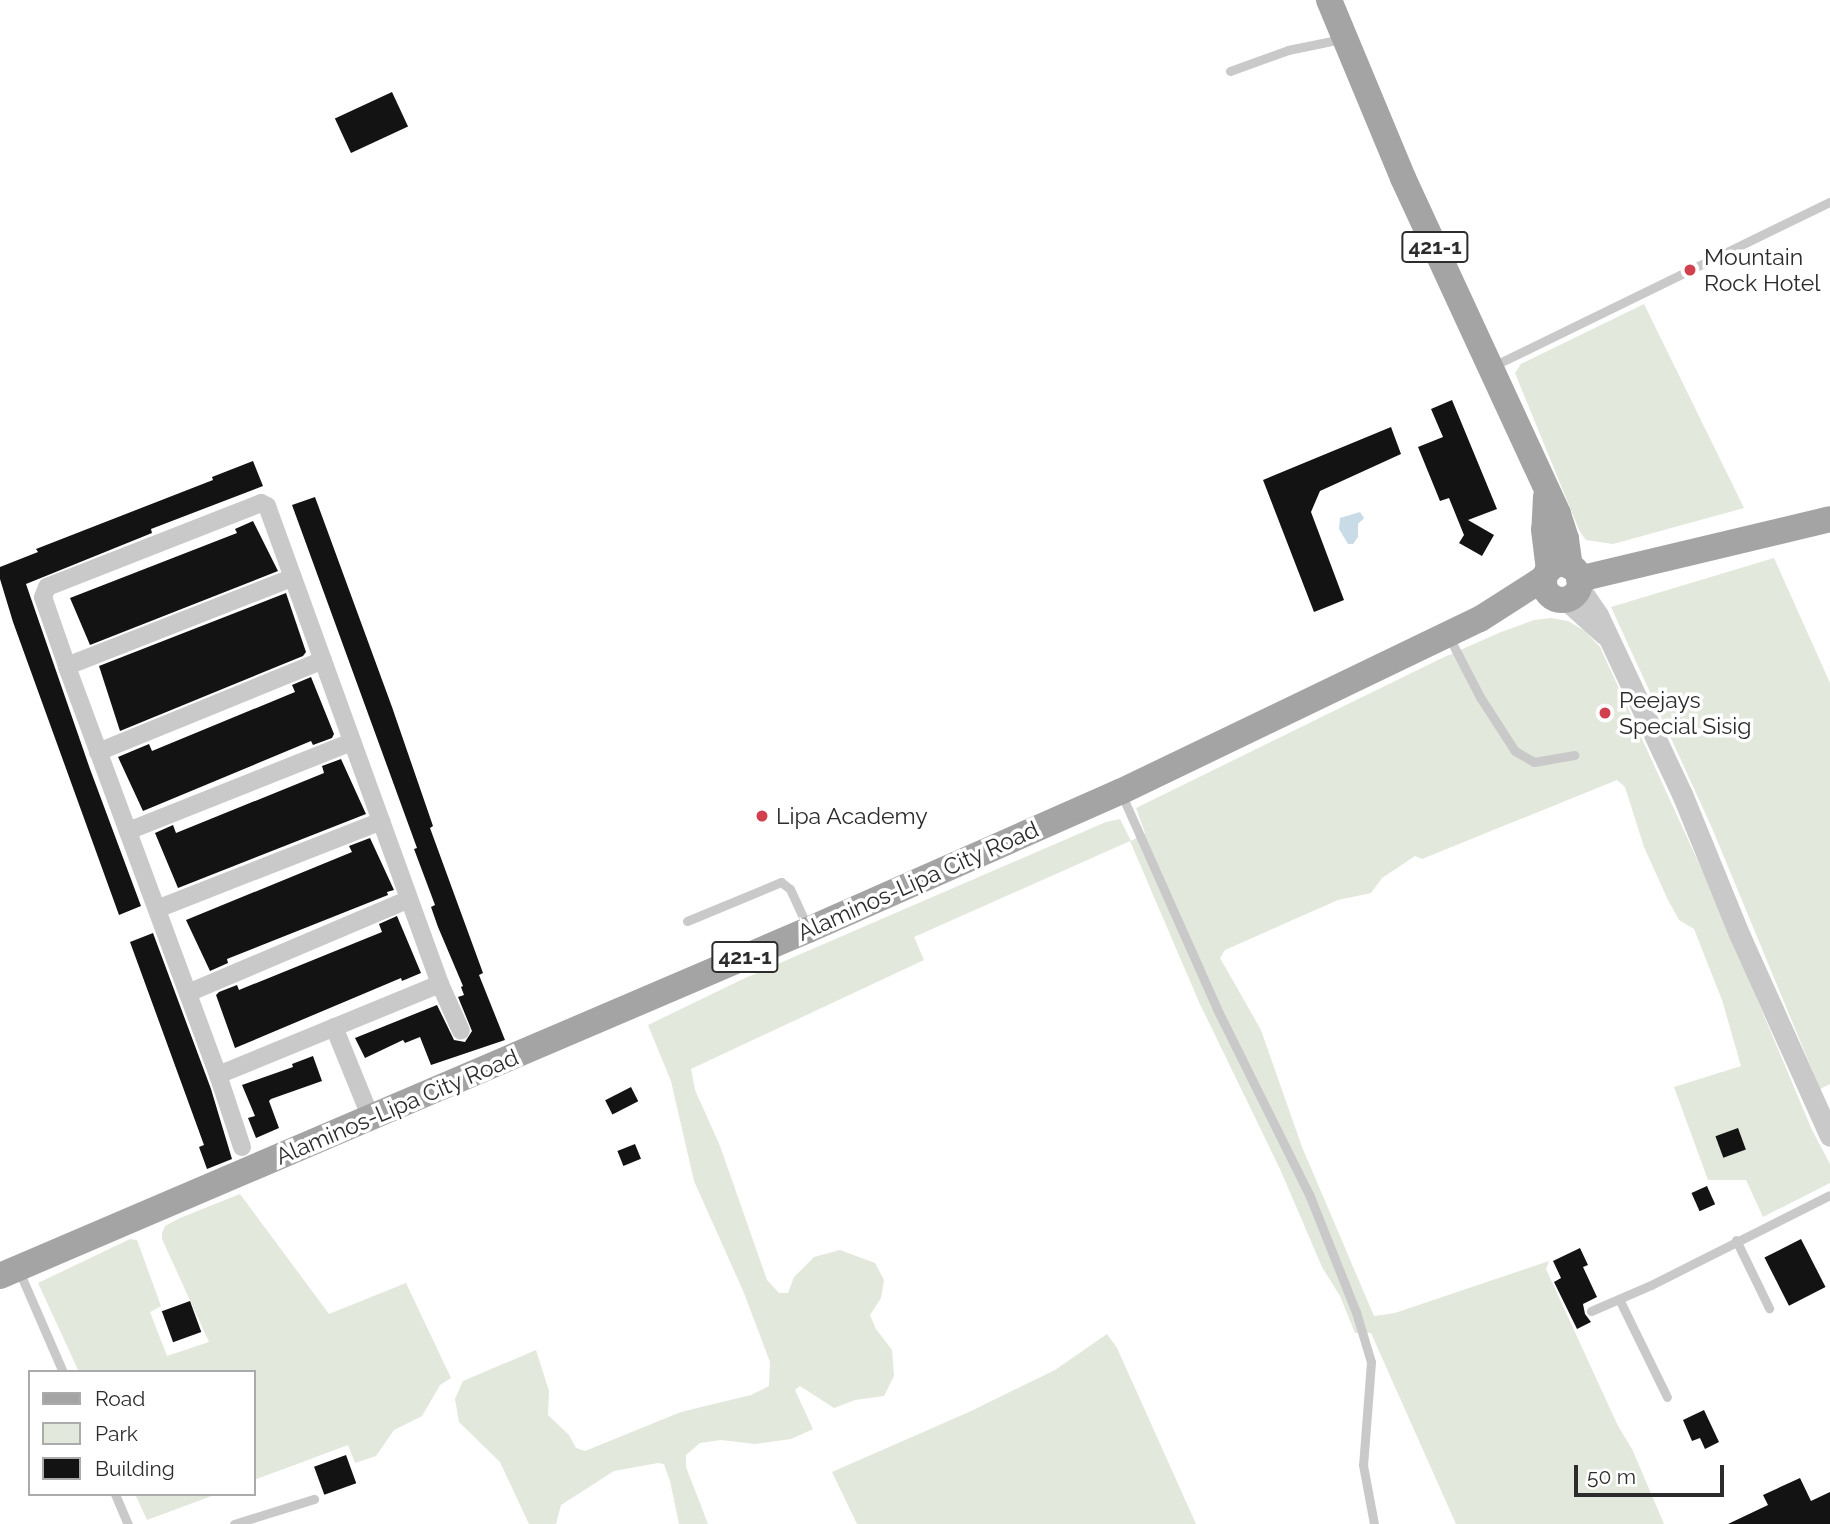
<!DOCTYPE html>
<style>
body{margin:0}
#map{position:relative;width:1830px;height:1524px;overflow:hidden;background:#fff;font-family:Raleway,sans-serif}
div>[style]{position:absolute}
.green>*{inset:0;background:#e2e8db}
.water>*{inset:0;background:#c9dbe6}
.building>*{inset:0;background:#131313;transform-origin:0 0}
.service>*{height:9px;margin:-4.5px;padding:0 4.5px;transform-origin:4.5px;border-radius:4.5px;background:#c9c9c9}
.minor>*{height:18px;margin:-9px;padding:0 9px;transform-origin:9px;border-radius:9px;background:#c9c9c9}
.tertiary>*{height:21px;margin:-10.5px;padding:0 10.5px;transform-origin:10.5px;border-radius:10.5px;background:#c9c9c9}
.primary>*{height:26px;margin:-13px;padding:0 13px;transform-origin:13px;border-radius:13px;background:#a4a4a4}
.primary>.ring{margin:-13px;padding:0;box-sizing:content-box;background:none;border:26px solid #a4a4a4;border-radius:50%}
.dots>*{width:19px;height:19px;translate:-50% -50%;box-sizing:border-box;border:4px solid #fff;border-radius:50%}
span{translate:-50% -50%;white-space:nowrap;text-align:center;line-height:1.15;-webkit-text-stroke:7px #fff;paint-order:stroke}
.shield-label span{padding:2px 5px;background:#fff;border:2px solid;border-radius:5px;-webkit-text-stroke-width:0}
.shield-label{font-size:21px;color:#2c2c2c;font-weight:700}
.poi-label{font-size:23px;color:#2c2c2c}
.left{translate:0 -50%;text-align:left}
.street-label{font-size:23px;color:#2c2c2c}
.legend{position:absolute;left:28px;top:1370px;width:228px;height:126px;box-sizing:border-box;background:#fff;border:2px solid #ababab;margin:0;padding:9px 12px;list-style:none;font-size:21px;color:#2c2c2c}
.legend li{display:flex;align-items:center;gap:14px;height:35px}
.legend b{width:35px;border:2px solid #ababab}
.scale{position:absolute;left:1574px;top:1465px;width:150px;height:32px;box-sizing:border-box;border:4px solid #2c2c2c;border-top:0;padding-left:9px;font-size:21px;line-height:24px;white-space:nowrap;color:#2c2c2c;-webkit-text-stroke:5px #fff;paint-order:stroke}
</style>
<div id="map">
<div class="green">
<div style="clip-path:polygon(1644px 304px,1744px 508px,1613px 544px,1586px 540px,1580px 532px,1515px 373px,1521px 364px)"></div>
<div style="clip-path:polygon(1774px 558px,1830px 683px,1830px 1084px,1820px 1089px,1712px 828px,1611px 607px)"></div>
<div style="clip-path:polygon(1551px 618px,1568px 621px,1585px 631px,1600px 647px,1712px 892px,1812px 1130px,1830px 1164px,1830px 1183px,1763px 1217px,1746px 1180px,1708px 1180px,1674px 1087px,1741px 1066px,1722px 1000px,1694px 929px,1679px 920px,1668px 900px,1644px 847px,1625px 787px,1617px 780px,1422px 859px,1415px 856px,1382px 878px,1371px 893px,1338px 900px,1225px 950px,1220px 958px,1261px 1030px,1302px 1147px,1374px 1316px,1395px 1313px,1549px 1261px,1546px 1269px,1618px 1426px,1632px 1449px,1664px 1524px,1456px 1524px,1371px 1333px,1355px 1333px,1340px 1296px,1322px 1267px,1280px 1169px,1199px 1002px,1130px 841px,914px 937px,924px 960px,691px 1069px,695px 1090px,720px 1146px,767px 1280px,779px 1293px,788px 1293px,794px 1277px,814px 1257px,840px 1250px,875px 1263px,884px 1280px,881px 1298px,870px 1315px,876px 1329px,892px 1350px,894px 1376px,884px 1396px,855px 1400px,834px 1408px,800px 1386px,795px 1390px,813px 1429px,791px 1439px,755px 1444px,721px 1440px,700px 1443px,686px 1455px,686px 1467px,708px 1524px,679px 1524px,670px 1481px,664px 1464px,658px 1463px,614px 1471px,561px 1505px,556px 1524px,529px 1524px,500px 1462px,459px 1422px,455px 1399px,463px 1381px,536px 1350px,549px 1391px,548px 1415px,569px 1435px,576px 1448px,585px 1451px,681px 1412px,751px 1395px,769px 1386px,770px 1362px,744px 1293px,694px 1181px,671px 1081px,648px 1025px,743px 979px,1106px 822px,1120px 819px,1131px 841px,1145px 833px,1136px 808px,1440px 659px,1501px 632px,1534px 620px)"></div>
<div style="clip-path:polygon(240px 1194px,329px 1314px,406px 1283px,451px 1378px,440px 1385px,422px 1416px,394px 1430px,376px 1456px,355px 1463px,348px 1445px,254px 1480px,254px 1372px,79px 1372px,38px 1283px,130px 1239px,137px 1240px,161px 1306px,150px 1312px,167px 1356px,209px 1342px,162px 1239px,162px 1233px,165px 1226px,180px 1218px)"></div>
<div style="clip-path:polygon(1107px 1334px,1117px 1348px,1196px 1524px,857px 1524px,832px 1472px,969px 1412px,1055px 1370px)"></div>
<div style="clip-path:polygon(135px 1494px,217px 1494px,147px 1520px)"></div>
</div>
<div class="water">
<div style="clip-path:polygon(1360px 512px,1364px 518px,1358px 524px,1358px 537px,1353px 544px,1348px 544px,1339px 529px,1340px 518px)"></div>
</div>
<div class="building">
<div style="left:392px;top:92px;width:38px;height:63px;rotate:65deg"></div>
<div style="clip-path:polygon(1452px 400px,1497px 509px,1468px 520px,1494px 535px,1482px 556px,1459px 543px,1464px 535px,1449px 498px,1440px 501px,1418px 447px,1443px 437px,1431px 409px)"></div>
<div style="clip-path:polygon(1391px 427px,1401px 454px,1320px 491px,1311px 512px,1344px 600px,1314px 612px,1263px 480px)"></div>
<div style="clip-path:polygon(253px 461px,263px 486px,151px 529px,152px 533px,26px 584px,90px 769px,141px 906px,119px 915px,13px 622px,0 579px,0 567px,38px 552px,36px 549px,213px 480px,212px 477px)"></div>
<div style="clip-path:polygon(315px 497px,392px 707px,433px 826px,430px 828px,483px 973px,479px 975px,505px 1040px,431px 1065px,420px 1037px,405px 1043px,403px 1040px,365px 1058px,355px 1038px,437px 1005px,454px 1040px,465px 1042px,472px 1031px,458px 997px,464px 995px,461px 987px,463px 986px,438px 927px,431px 907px,435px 905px,414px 849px,417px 848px,292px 505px)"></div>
<div style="clip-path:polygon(253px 521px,278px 571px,90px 645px,70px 598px,237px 533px,235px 529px)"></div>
<div style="clip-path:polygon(286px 593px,306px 652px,303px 656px,120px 731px,99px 666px)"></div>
<div style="clip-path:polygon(311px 677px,334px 734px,332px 738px,313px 745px,311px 741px,143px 811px,118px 757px,149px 744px,152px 751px,295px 692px,292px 685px)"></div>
<div style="clip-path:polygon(341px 759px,366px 814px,178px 888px,155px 833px,173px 825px,176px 833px,324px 773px,322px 766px)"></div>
<div style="clip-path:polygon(370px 838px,394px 890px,387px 892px,388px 895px,227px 959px,228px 963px,210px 971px,186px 920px,352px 852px,349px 846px)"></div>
<div style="clip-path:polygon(397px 916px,421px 973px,402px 981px,401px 978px,235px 1048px,216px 995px,219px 992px,237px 985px,239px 990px,382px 932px,379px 924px)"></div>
<div style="clip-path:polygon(153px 933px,211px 1089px,232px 1159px,207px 1169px,199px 1147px,204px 1145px,130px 942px)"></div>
<div style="clip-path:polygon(313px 1056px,322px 1081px,271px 1099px,269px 1101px,279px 1128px,256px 1138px,248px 1118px,255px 1116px,242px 1085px,293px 1067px,292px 1064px)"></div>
<div style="left:631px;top:1087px;width:16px;height:29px;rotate:63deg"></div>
<div style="left:1738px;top:1128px;width:23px;height:24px;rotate:70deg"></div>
<div style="left:635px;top:1144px;width:16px;height:19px;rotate:68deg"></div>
<div style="left:1707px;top:1186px;width:20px;height:17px;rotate:66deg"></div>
<div style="left:1801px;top:1239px;width:54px;height:41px;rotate:63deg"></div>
<div style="clip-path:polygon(1580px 1248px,1588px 1265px,1583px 1267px,1597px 1297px,1583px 1304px,1585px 1314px,1591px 1322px,1577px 1329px,1554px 1282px,1561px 1278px,1553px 1261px)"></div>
<div style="left:190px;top:1301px;width:33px;height:30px;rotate:70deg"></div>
<div style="clip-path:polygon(1704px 1410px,1719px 1442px,1705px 1449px,1700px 1438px,1692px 1441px,1683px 1420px)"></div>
<div style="left:346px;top:1455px;width:30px;height:34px;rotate:70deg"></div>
<div style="clip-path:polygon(1800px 1478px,1811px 1501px,1830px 1492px,1830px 1524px,1728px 1524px,1768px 1505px,1763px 1495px)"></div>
</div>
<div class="service">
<div style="left:1230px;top:71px;width:62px;rotate:-19.9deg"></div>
<div style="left:1288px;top:50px;width:54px;rotate:-11.7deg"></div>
<div style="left:1491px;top:367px;width:377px;rotate:-26deg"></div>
<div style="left:1449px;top:637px;width:68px;rotate:62.7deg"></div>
<div style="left:1480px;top:697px;width:64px;rotate:57.1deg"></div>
<div style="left:1515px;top:751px;width:22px;rotate:30deg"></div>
<div style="left:1534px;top:762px;width:41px;rotate:-9.9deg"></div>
<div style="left:1121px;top:793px;width:236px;rotate:66deg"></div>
<div style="left:1217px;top:1009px;width:207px;rotate:63.6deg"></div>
<div style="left:1309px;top:1194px;width:127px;rotate:68.3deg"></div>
<div style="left:1356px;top:1312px;width:52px;rotate:73.3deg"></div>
<div style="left:1371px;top:1362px;width:103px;rotate:94.4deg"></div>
<div style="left:1363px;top:1465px;width:60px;rotate:79.4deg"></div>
<div style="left:687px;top:921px;width:102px;rotate:-22.5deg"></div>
<div style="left:781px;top:882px;width:11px;rotate:38deg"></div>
<div style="left:790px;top:889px;width:43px;rotate:65.2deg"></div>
<div style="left:1736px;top:1240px;width:76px;rotate:64.1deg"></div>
<div style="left:19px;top:1271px;width:110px;rotate:66.5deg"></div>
<div style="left:1619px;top:1299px;width:109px;rotate:63.9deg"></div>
<div style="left:1591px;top:1311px;width:65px;rotate:-23.4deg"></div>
<div style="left:1651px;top:1285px;width:200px;rotate:-26.7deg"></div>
<div style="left:115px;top:1494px;width:33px;rotate:67deg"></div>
<div style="left:234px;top:1524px;width:84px;rotate:-17.4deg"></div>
</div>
<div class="minor">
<div style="left:67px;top:666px;width:242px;rotate:-21.4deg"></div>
<div style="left:98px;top:752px;width:243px;rotate:-22.2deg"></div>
<div style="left:128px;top:831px;width:241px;rotate:-21.7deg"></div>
<div style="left:157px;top:909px;width:241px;rotate:-21.4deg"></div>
<div style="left:188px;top:993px;width:240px;rotate:-23deg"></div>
<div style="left:334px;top:1027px;width:98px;rotate:67.9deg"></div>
<div style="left:218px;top:1075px;width:240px;rotate:-22.3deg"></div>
<div style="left:242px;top:1147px;width:76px;rotate:-108.4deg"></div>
<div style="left:218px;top:1075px;width:436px;rotate:-110.3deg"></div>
<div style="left:67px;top:666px;width:73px;rotate:-109.2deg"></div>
<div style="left:43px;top:597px;width:11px;rotate:-68deg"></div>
<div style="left:47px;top:587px;width:230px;rotate:-21.4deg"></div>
<div style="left:261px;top:503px;width:7px;rotate:27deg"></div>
<div style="left:267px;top:506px;width:508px;rotate:70.1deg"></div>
<div style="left:440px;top:984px;width:51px;rotate:65.9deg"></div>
</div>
<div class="tertiary">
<div style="left:1579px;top:587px;width:34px;rotate:56deg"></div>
<div style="left:1598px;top:615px;width:198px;rotate:64.9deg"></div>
<div style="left:1682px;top:794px;width:153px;rotate:67.8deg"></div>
<div style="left:1740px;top:936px;width:219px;rotate:65.8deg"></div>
<div style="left:1566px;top:600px;width:52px;rotate:41.9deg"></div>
</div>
<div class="primary">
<div style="left:1329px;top:0;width:193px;rotate:67.4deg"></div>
<div style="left:1403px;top:178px;width:370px;rotate:65.2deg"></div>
<div style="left:1558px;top:514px;width:26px;rotate:72deg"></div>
<div style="left:1566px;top:539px;width:28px;rotate:82deg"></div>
<div style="left:1546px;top:497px;width:33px;rotate:93deg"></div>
<div style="left:1544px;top:530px;width:40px;rotate:82.9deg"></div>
<div class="ring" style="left:1544px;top:564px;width:10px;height:10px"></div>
<div style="left:1579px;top:579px;width:258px;rotate:-13.4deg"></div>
<div style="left:0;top:1276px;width:879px;rotate:-23.18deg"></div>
<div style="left:808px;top:930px;width:341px;rotate:-23.9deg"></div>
<div style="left:1120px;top:792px;width:399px;rotate:-25.7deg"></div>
<div style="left:1480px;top:619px;width:76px;rotate:-32.6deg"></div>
</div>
<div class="dots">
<div style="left:1690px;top:270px;background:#d0404d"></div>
<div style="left:1605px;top:713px;background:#d0404d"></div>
<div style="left:762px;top:816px;background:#d0404d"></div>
</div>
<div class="shield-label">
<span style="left:1435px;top:247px">421-1</span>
<span style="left:745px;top:957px">421-1</span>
</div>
<div class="poi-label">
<span class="left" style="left:1704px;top:270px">Mountain<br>Rock Hotel</span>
<span class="left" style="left:1619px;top:713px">Peejays<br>Special Sisig</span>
<span class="left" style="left:776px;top:816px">Lipa Academy</span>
</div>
<div class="street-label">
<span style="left:918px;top:881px;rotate:-24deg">Alaminos-Lipa City Road</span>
<span style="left:397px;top:1107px;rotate:-23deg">Alaminos-Lipa City Road</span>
</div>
<ul class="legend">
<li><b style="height:9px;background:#a4a4a4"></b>Road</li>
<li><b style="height:19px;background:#e2e8db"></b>Park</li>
<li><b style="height:19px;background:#131313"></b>Building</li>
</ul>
<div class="scale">50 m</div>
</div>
